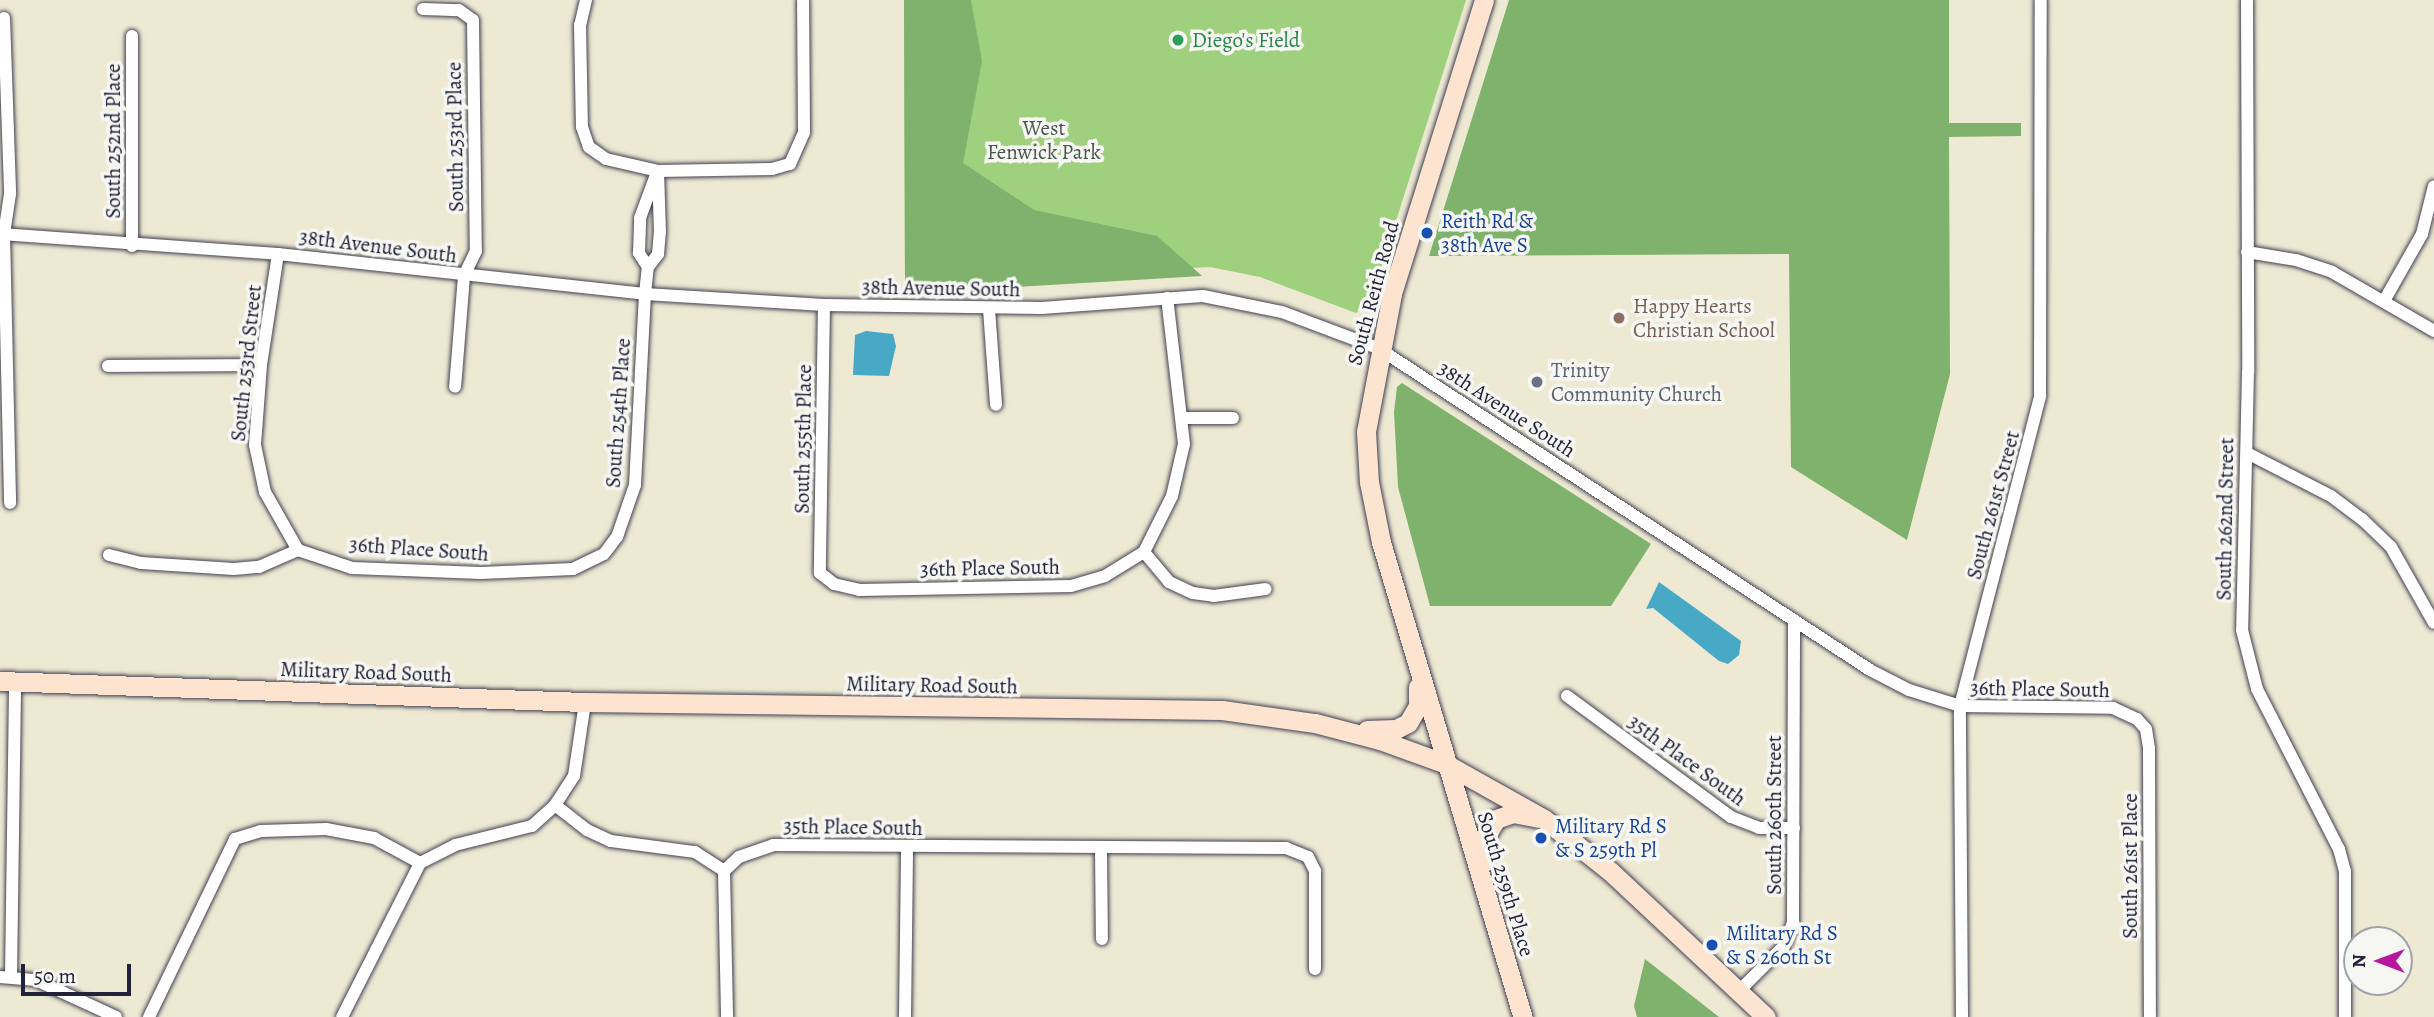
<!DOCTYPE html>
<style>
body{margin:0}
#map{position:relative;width:2434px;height:1017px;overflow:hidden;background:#eee9d3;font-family:Alegreya,serif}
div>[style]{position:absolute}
.green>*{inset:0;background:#9fd07e}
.forest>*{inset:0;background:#7fb26d}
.water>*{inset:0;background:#48a9c7}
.roads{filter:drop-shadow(0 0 2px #414052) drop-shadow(0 0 2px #414052)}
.minor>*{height:12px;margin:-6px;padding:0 6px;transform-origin:6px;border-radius:6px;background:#fff}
.secondary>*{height:19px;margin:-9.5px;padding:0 9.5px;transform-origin:9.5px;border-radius:9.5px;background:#fde4d1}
.dots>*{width:19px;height:19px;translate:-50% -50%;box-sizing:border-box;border:4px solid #f6f6f2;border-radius:50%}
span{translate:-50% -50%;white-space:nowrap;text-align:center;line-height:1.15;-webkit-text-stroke:7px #f6f6f2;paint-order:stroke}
.leisure-label{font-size:21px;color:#27864d}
.left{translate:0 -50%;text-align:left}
.park-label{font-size:21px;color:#48564f}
.street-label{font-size:21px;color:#22223b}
.transit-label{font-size:21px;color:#164399}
.education-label{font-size:21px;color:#785e54}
.worship-label{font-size:21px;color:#5b616d}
.north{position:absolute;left:2343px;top:926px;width:70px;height:70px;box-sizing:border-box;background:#f6f6f2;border:2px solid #a1a1a9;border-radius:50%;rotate:270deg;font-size:19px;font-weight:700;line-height:28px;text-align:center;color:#22223b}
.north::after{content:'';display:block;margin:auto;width:24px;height:32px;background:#b5179e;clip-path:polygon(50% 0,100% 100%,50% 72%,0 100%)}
.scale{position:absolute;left:21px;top:964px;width:110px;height:32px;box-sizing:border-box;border:4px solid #22223b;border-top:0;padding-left:9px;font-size:21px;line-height:24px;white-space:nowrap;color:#22223b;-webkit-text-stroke:5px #f6f6f2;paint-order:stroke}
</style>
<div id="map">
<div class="green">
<div style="clip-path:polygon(904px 0,1466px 0,1370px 303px,1356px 313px,1260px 277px,1210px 267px,905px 284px)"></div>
</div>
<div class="forest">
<div style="clip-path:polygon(904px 0,971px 0,982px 61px,963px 163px,1034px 210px,1157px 236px,1202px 276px,913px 293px,905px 284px)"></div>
<div style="clip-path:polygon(1509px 0,1949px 0,1949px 123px,2021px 123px,2021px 136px,1949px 137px,1950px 374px,1907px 540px,1791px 467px,1789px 254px,1429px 256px)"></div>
<div style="clip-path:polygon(1402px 383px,1651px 544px,1611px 606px,1430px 606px,1398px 487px,1394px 412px,1397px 387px)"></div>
<div style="clip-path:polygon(1645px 959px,1719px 1017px,1637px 1017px,1634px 1006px)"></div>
</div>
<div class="water">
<div style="clip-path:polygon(866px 331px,893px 334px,896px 346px,889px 376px,853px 375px,855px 335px)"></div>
<div style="clip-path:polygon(1659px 582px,1741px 641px,1739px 655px,1728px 664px,1719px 661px,1653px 608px,1646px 609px)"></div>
</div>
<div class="roads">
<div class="minor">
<div style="left:586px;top:0;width:26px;rotate:103deg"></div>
<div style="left:580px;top:25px;width:102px;rotate:88.9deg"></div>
<div style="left:582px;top:127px;width:21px;rotate:71deg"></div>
<div style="left:589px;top:147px;width:21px;rotate:35deg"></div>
<div style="left:606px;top:159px;width:53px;rotate:13deg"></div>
<div style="left:658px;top:171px;width:114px;rotate:-1deg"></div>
<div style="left:772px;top:169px;width:19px;rotate:-16deg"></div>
<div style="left:790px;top:164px;width:35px;rotate:-66deg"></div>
<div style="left:804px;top:132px;width:132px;rotate:-90.4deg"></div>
<div style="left:2247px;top:0;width:372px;rotate:89.8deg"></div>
<div style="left:2248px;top:372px;width:258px;rotate:91.3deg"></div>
<div style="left:2242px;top:630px;width:61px;rotate:75.7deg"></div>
<div style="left:2257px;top:689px;width:180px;rotate:62.9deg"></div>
<div style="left:2339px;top:849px;width:23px;rotate:75deg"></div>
<div style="left:2345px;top:871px;width:146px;rotate:90deg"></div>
<div style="left:423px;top:9px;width:36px;rotate:2deg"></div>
<div style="left:459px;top:10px;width:17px;rotate:36deg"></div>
<div style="left:473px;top:20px;width:231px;rotate:89.3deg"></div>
<div style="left:476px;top:251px;width:28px;rotate:116deg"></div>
<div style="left:464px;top:276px;width:111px;rotate:94.6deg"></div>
<div style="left:4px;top:18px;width:176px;rotate:88deg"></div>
<div style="left:10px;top:194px;width:40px;rotate:98.5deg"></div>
<div style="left:4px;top:234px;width:269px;rotate:88.7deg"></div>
<div style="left:0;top:234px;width:279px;rotate:4.1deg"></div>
<div style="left:278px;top:254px;width:369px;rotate:6.2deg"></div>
<div style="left:645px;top:294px;width:179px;rotate:3.5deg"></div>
<div style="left:824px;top:305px;width:218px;rotate:0.8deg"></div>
<div style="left:1042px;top:308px;width:161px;rotate:-4.3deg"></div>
<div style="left:1203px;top:296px;width:81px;rotate:11.4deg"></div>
<div style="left:1282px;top:312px;width:103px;rotate:20.6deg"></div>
<div style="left:1378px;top:348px;width:588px;rotate:33.2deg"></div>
<div style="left:1870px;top:670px;width:44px;rotate:27.1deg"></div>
<div style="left:1909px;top:690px;width:53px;rotate:17.4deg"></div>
<div style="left:1960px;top:706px;width:153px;rotate:0.7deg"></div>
<div style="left:2113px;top:708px;width:26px;rotate:25deg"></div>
<div style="left:2137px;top:719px;width:13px;rotate:48deg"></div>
<div style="left:2146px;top:729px;width:20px;rotate:81deg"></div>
<div style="left:2149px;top:749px;width:268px;rotate:89.8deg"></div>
<div style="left:132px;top:246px;width:210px;rotate:-90deg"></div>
<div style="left:2247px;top:252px;width:50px;rotate:9.3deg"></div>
<div style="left:2296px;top:260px;width:38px;rotate:18deg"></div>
<div style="left:2332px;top:272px;width:118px;rotate:30deg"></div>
<div style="left:278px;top:254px;width:112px;rotate:98.7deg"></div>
<div style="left:261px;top:365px;width:80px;rotate:94.3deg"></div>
<div style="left:255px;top:445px;width:48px;rotate:78deg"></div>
<div style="left:265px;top:492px;width:67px;rotate:60.4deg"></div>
<div style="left:648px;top:267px;width:17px;rotate:-123deg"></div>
<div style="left:639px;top:253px;width:35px;rotate:-88deg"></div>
<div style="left:640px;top:218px;width:49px;rotate:-69.7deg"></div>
<div style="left:2384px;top:301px;width:77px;rotate:-60.4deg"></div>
<div style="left:2422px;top:234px;width:49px;rotate:-76deg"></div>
<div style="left:824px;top:305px;width:268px;rotate:90.9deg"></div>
<div style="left:820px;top:573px;width:18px;rotate:38deg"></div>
<div style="left:834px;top:584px;width:26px;rotate:13deg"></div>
<div style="left:859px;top:590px;width:212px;rotate:-1.1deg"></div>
<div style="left:1071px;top:586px;width:35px;rotate:-16deg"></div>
<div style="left:1105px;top:576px;width:46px;rotate:-31.6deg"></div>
<div style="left:989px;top:309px;width:96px;rotate:85.8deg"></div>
<div style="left:108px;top:366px;width:153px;rotate:-0.4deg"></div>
<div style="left:1183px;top:418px;width:50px"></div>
<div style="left:2247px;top:453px;width:94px;rotate:27.1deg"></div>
<div style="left:2331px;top:496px;width:39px;rotate:37deg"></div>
<div style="left:2362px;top:519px;width:40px;rotate:44deg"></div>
<div style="left:2391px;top:547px;width:87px;rotate:60.5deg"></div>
<div style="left:1144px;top:552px;width:63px;rotate:-63.4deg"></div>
<div style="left:1172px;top:496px;width:53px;rotate:-77deg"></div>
<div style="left:1184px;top:444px;width:147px;rotate:-96.6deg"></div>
<div style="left:1144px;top:552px;width:39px;rotate:50deg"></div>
<div style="left:1169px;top:582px;width:26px;rotate:25deg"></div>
<div style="left:1193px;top:593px;width:21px;rotate:8deg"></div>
<div style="left:1214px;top:596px;width:52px;rotate:-7.7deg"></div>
<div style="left:109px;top:555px;width:33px;rotate:14deg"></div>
<div style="left:141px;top:563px;width:93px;rotate:3.7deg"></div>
<div style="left:234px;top:569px;width:25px;rotate:-5deg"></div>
<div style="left:259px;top:567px;width:43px;rotate:-23.6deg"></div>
<div style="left:298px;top:550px;width:57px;rotate:18.4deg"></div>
<div style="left:352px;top:568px;width:129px;rotate:2.2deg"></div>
<div style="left:481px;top:573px;width:92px;rotate:-2.5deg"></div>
<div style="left:573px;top:569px;width:34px;rotate:-26deg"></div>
<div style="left:604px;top:554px;width:21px;rotate:-53deg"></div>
<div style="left:617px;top:537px;width:55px;rotate:-70.9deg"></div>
<div style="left:635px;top:485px;width:191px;rotate:-87deg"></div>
<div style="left:645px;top:294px;width:27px;rotate:-84deg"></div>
<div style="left:648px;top:267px;width:16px;rotate:-52deg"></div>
<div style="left:658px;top:254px;width:22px;rotate:-85deg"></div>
<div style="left:660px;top:232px;width:61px;rotate:-91.9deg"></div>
<div style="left:1567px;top:696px;width:204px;rotate:36.4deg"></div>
<div style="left:1731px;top:817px;width:30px;rotate:21deg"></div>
<div style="left:1759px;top:828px;width:35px"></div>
<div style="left:555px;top:805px;width:35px;rotate:-57deg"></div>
<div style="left:574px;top:776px;width:75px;rotate:-81.5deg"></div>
<div style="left:1101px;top:850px;width:89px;rotate:89.4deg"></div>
<div style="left:420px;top:863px;width:39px;rotate:-27deg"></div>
<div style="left:455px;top:845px;width:79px;rotate:-13.9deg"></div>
<div style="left:532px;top:826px;width:31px;rotate:-42deg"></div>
<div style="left:555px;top:805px;width:41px;rotate:38deg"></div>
<div style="left:587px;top:830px;width:26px;rotate:25deg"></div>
<div style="left:611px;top:841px;width:85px;rotate:7.5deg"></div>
<div style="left:695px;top:852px;width:35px;rotate:33deg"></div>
<div style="left:724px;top:871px;width:21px;rotate:-43deg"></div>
<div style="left:739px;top:857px;width:36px;rotate:-19deg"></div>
<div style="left:773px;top:845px;width:513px;rotate:0.34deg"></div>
<div style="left:1286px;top:848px;width:24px;rotate:22deg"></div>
<div style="left:1308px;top:857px;width:16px;rotate:63deg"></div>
<div style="left:1315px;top:871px;width:98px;rotate:90deg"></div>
<div style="left:724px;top:871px;width:146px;rotate:88.8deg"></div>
<div style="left:0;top:977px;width:36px;rotate:5deg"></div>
<div style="left:36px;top:980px;width:88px;rotate:24.8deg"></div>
<div style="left:11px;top:977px;width:295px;rotate:-89.2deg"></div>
<div style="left:1739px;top:991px;width:64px;rotate:-45deg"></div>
<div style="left:1784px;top:946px;width:26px;rotate:-69deg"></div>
<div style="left:1793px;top:922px;width:302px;rotate:-89.8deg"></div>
<div style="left:149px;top:1017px;width:198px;rotate:-64.2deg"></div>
<div style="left:235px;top:839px;width:27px;rotate:-17deg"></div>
<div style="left:261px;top:831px;width:65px;rotate:-1.8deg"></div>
<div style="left:326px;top:829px;width:49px;rotate:10.6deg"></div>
<div style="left:374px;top:838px;width:52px;rotate:28.5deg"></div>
<div style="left:342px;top:1017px;width:173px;rotate:-63.1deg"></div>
<div style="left:905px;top:1017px;width:170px;rotate:-89.3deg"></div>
<div style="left:1962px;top:1017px;width:311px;rotate:-90.4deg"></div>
<div style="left:1960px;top:706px;width:320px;rotate:-75.5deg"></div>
<div style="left:2040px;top:396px;width:396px;rotate:-89.9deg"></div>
</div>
<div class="secondary">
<div style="left:1484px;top:0;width:308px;rotate:107.4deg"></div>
<div style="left:1392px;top:294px;width:140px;rotate:100.7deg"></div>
<div style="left:1366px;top:432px;width:50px;rotate:86.6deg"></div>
<div style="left:1369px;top:482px;width:61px;rotate:78.7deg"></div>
<div style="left:1381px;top:542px;width:496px;rotate:73.4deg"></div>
<div style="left:0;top:681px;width:585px;rotate:2.06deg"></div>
<div style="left:585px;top:702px;width:637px;rotate:0.72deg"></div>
<div style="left:1222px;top:710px;width:94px;rotate:8deg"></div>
<div style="left:1315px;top:723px;width:67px;rotate:14.7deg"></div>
<div style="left:1380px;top:740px;width:70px;rotate:20deg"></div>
<div style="left:1446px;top:764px;width:112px;rotate:29.3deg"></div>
<div style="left:1544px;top:819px;width:85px;rotate:38.3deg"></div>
<div style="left:1611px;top:872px;width:212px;rotate:43.1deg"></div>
<div style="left:1367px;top:730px;width:29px;rotate:-2deg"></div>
<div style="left:1396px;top:729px;width:13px;rotate:-27deg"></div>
<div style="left:1408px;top:723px;width:20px;rotate:-60deg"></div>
<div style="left:1418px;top:706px;width:19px;rotate:-90deg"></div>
<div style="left:1483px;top:863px;width:19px;rotate:-96deg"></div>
<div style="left:1481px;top:844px;width:29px;rotate:-59deg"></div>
<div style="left:1496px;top:819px;width:18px;rotate:-19deg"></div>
<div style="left:1513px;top:813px;width:25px;rotate:11deg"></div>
</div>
</div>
<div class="dots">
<div style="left:1178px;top:40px;background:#2e9e5b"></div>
<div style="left:1427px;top:233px;background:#1a4fb4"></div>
<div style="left:1619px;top:318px;background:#8d6e63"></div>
<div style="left:1537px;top:382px;background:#6b7280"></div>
<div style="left:1541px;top:838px;background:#1a4fb4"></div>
<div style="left:1712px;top:945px;background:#1a4fb4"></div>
</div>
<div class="leisure-label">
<span class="left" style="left:1192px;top:40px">Diego's Field</span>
</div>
<div class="park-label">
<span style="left:1044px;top:140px">West<br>Fenwick Park</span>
</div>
<div class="street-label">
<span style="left:455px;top:137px;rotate:-91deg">South 253rd Place</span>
<span style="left:113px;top:141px;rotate:-90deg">South 252nd Place</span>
<span style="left:378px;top:246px;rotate:7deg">38th Avenue South</span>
<span style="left:941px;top:288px;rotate:1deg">38th Avenue South</span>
<span style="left:1373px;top:293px;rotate:-75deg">South Reith Road</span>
<span style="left:246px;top:363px;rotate:-84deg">South 253rd Street</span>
<span style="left:1507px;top:409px;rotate:33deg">38th Avenue South</span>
<span style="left:618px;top:413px;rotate:-86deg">South 254th Place</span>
<span style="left:803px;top:439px;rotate:-89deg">South 255th Place</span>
<span style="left:1993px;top:505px;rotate:-75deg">South 261st Street</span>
<span style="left:2225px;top:519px;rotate:-89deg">South 262nd Street</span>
<span style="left:419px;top:549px;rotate:4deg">36th Place South</span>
<span style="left:990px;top:568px;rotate:-1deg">36th Place South</span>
<span style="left:366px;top:672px;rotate:2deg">Military Road South</span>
<span style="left:932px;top:685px;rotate:1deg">Military Road South</span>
<span style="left:2040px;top:689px;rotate:1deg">36th Place South</span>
<span style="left:1687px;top:760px;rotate:36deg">35th Place South</span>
<span style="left:1774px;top:815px;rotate:-90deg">South 260th Street</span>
<span style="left:853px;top:827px;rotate:1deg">35th Place South</span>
<span style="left:2130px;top:866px;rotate:-90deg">South 261st Place</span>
<span style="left:1506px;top:884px;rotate:73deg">South 259th Place</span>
</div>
<div class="transit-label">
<span class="left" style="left:1441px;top:233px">Reith Rd &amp;<br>38th Ave S</span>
<span class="left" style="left:1555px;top:838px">Military Rd S<br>&amp; S 259th Pl</span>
<span class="left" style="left:1726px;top:945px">Military Rd S<br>&amp; S 260th St</span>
</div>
<div class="education-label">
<span class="left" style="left:1633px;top:318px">Happy Hearts<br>Christian School</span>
</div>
<div class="worship-label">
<span class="left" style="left:1551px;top:382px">Trinity<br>Community Church</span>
</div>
<div class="north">N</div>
<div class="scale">50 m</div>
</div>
